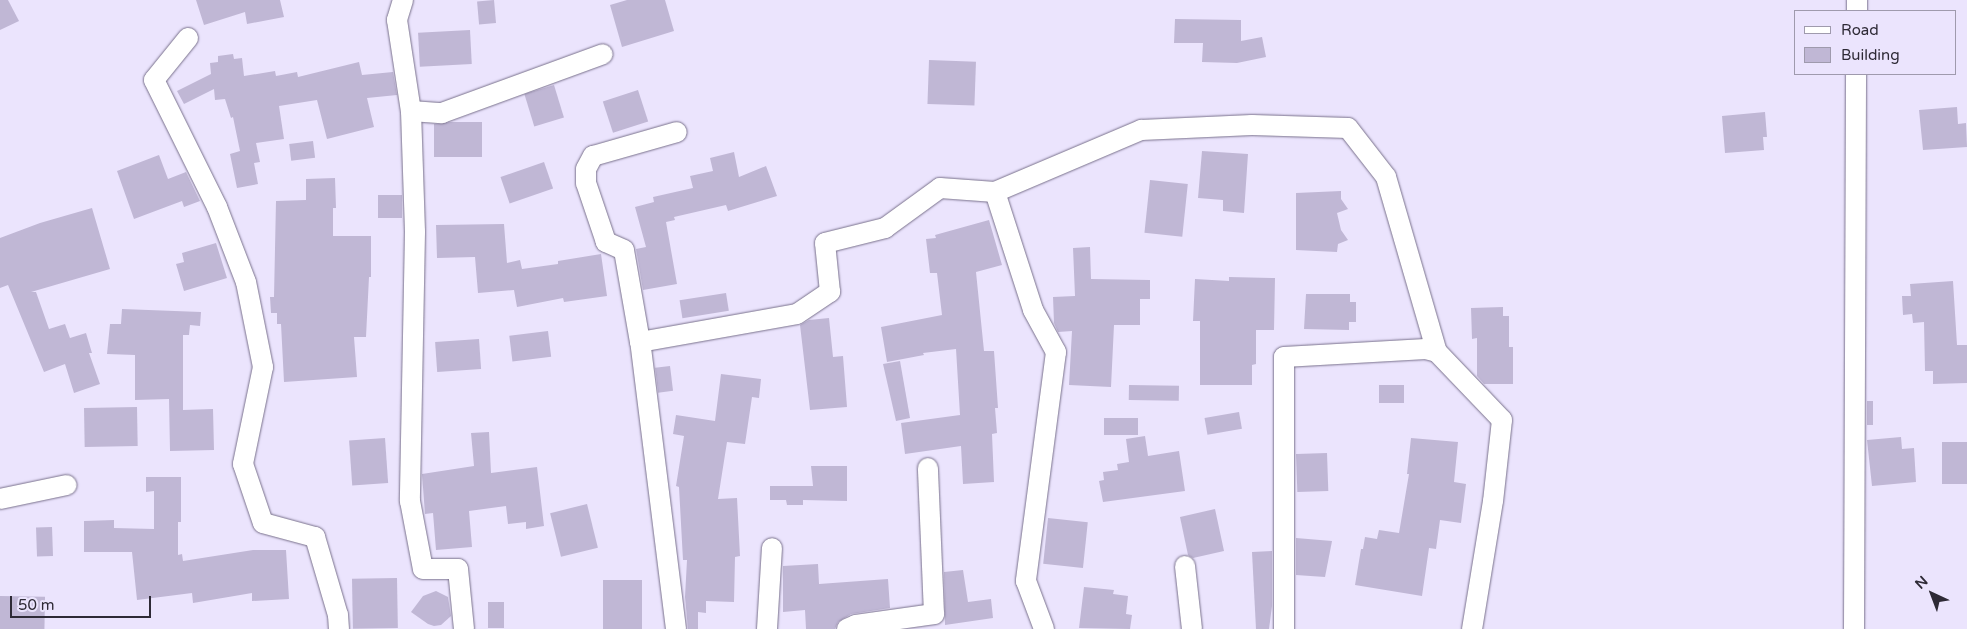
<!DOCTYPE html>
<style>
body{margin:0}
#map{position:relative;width:1967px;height:629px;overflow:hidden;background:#ebe4fd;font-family:"Varela Round",sans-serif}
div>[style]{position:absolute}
.building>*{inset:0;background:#c0b7d5;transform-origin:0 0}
.roads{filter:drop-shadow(0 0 1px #79718c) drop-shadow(0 0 1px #79718c)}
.minor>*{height:20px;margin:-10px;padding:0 10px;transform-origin:10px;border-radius:10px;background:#fff}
span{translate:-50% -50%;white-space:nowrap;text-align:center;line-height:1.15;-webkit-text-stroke:4px #ebe4fd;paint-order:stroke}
.legend{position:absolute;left:1794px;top:10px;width:162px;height:65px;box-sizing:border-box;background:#ebe4fd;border:1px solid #9f9aad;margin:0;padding:6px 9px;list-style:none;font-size:15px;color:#2e2a36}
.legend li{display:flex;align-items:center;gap:10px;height:25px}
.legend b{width:25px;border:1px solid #9f9aad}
.north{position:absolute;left:1907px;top:569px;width:50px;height:50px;-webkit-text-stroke:4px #ebe4fd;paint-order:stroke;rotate:317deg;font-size:14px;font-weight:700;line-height:20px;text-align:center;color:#2e2a36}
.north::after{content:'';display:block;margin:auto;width:18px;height:22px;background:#2e2a36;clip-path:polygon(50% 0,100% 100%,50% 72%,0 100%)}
.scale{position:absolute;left:10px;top:596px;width:141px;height:22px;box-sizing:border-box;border:2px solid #2e2a36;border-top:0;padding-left:6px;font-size:15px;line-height:18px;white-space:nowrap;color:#2e2a36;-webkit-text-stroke:4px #ebe4fd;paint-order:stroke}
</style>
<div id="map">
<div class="building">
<div style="clip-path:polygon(0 0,8px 0,19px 21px,0 30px)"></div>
<div style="clip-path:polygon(196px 0,280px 0,284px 17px,247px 24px,245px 12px,204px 25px)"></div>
<div style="left:494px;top:0;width:23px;height:17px;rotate:85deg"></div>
<div style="clip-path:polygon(627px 0,665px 0,674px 31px,622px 47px,610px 5px)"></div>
<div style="clip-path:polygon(1175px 19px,1241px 20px,1241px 41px,1262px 37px,1266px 57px,1237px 63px,1202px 62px,1203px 43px,1174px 43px)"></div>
<div style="left:470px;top:30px;width:34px;height:52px;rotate:87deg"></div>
<div style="clip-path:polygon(233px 54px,234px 59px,242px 58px,244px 76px,275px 71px,276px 76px,297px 72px,298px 77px,359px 62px,362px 75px,393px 72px,397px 95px,367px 98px,374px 127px,327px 139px,317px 100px,279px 106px,284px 139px,256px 143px,260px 162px,254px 163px,258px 184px,237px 188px,230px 154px,240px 151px,233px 117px,231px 118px,225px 99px,215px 100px,214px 89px,184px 104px,177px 91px,211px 74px,210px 63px,218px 62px,218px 56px)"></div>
<div style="left:929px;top:60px;width:47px;height:44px;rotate:2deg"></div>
<div style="left:554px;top:85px;width:34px;height:31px;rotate:73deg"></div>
<div style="left:638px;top:90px;width:33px;height:37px;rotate:72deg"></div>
<div style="clip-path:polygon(1957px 107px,1958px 124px,1966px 123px,1967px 147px,1923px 150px,1919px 110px)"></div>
<div style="clip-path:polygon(1765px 112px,1767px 137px,1763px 137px,1764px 150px,1725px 153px,1722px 116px)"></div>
<div style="clip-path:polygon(451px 122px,482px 122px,482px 157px,434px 157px,434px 124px)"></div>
<div style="left:313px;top:141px;width:17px;height:24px;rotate:83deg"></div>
<div style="clip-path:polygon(1202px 151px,1248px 154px,1244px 213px,1223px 211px,1223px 200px,1198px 198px)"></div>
<div style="clip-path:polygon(734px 152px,739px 177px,766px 166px,777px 196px,728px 211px,726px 205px,674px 217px,675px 220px,666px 222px,677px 284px,643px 290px,636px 249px,646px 247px,635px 207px,654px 202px,653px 197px,693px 188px,690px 176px,713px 171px,710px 158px)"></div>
<div style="clip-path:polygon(159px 155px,168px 179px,186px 172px,200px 201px,184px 207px,182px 201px,134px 219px,117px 171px)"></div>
<div style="left:544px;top:162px;width:28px;height:46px;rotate:71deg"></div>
<div style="clip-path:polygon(335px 178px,336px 208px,333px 208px,333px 236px,371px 236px,371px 277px,369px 277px,366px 337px,354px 337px,357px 377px,284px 382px,281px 324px,277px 324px,277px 313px,271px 313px,270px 297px,274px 297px,276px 201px,306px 200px,306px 179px)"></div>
<div style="left:1150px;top:180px;width:38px;height:53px;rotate:6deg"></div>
<div style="clip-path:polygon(1341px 191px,1341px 199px,1348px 209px,1337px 213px,1341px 230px,1348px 240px,1338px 244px,1337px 252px,1296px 250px,1296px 193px)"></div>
<div style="left:378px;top:195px;width:24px;height:23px"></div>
<div style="clip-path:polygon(92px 208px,110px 269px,31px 292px,36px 292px,49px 329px,65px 324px,70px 338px,86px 333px,92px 353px,89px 353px,100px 384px,74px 393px,65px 364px,44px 372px,8px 285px,0 288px,0 238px,40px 223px)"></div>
<div style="clip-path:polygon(989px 220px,1002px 265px,976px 272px,984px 351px,994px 351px,998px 408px,995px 408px,997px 433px,992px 434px,994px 482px,963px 484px,961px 446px,905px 454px,901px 423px,960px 415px,956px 349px,923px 353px,924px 355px,887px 362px,881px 327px,942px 315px,937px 273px,930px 273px,926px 239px,936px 238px,935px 235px)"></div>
<div style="clip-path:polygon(504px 224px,507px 263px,520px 260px,522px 269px,558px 264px,558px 261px,601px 254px,607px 296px,564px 302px,563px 298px,517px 307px,514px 290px,478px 293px,475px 257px,437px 258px,436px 225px)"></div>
<div style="clip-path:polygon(216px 243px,227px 278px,184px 291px,176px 264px,184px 262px,182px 253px)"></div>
<div style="clip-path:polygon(1090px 247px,1091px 279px,1150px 280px,1150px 299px,1140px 299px,1140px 325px,1114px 325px,1111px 387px,1069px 385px,1072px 331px,1058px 332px,1054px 323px,1053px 297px,1075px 296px,1073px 248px)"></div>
<div style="clip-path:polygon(1229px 277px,1275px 278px,1274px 330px,1256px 330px,1256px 364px,1252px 365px,1252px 385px,1200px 385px,1200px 321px,1193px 321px,1195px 279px,1229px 281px)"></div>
<div style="clip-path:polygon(1953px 281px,1957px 345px,1967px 345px,1967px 383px,1933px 384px,1933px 371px,1925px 371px,1924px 322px,1913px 323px,1912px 314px,1903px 315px,1902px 296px,1911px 296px,1910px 284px)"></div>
<div style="left:726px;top:293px;width:18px;height:47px;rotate:81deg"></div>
<div style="clip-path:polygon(1306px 294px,1350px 294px,1350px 302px,1356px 302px,1356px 322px,1349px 322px,1349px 330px,1304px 329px)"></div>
<div style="clip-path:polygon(1503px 307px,1503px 316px,1509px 316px,1509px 347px,1513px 347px,1513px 384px,1484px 384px,1477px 376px,1477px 338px,1472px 339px,1471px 308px)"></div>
<div style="clip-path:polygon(122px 309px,201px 312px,200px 326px,190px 325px,189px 335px,183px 335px,183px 410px,213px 409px,214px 450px,170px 451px,169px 399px,135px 400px,135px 355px,107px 354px,110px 324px,121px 324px)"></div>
<div style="clip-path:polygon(829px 318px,833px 357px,843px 356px,847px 407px,810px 410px,800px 325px,809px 320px)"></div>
<div style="left:548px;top:331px;width:26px;height:39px;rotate:83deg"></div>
<div style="left:479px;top:339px;width:30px;height:44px;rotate:86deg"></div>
<div style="clip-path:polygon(900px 361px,910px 418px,896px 421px,883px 364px)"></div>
<div style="left:670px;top:366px;width:25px;height:15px;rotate:83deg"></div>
<div style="clip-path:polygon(721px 374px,761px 379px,759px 398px,752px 397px,745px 444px,727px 442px,718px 499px,737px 498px,740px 556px,735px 557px,734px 602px,706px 601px,706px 613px,698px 612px,698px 629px,688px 629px,685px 597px,687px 560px,683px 560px,679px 487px,676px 486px,684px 436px,673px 434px,676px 415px,715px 421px)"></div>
<div style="left:1129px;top:385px;width:50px;height:15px;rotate:1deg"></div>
<div style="left:1379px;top:385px;width:25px;height:18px"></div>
<div style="left:1867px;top:401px;width:6px;height:24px"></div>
<div style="left:137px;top:407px;width:39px;height:53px;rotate:89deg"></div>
<div style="left:1239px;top:412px;width:17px;height:35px;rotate:80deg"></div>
<div style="left:1138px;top:418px;width:17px;height:34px;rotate:90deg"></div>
<div style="clip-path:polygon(489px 432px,491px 473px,537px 467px,544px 526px,526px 529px,526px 522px,508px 524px,506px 506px,469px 511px,472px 547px,436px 550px,433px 513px,425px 514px,422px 474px,474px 466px,471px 433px)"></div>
<div style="clip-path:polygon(1145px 436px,1148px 456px,1179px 451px,1185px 491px,1103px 502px,1099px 481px,1104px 480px,1103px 472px,1118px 470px,1117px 464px,1129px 462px,1126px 439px)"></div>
<div style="clip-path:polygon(1901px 437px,1902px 449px,1914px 448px,1916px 482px,1872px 486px,1867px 440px)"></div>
<div style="left:385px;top:438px;width:45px;height:36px;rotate:86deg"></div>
<div style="clip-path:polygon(1411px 438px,1458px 442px,1454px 482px,1466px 484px,1461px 523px,1440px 520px,1436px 549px,1429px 548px,1422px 596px,1355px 585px,1361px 549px,1363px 549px,1365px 537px,1377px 539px,1379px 530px,1399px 533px,1409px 474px,1407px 474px)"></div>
<div style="left:1942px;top:442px;width:25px;height:42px"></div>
<div style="left:1327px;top:453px;width:38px;height:31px;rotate:88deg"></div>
<div style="clip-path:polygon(811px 466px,847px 466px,847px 501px,803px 500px,803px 505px,787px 505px,786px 500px,770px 500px,770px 486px,813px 486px)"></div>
<div style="clip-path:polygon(146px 477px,181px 477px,181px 522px,178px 522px,178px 555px,182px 554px,183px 561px,253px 550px,286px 550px,289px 599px,252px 601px,252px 593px,193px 603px,192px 593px,137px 600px,132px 552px,84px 552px,84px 521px,114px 520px,114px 528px,154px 529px,154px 491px,146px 492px)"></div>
<div style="left:587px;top:504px;width:45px;height:38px;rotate:76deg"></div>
<div style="clip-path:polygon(1215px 509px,1224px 551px,1193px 558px,1188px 555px,1180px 517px)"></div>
<div style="left:1048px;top:518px;width:40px;height:46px;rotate:6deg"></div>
<div style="left:52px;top:527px;width:29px;height:16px;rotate:88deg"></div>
<div style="clip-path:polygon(1296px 538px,1332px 541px,1325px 577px,1296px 575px)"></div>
<div style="clip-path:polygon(1272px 551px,1272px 606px,1269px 629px,1256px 629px,1252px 552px)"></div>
<div style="clip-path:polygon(818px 564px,819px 584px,888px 579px,890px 608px,851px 614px,838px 622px,835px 629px,806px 629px,805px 610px,783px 612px,783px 566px)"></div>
<div style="clip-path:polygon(963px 570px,968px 602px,991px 599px,993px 618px,945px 625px,944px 572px)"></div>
<div style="left:397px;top:578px;width:50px;height:45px;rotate:89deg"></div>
<div style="left:642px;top:580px;width:49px;height:39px;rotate:90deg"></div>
<div style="clip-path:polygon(1084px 587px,1114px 590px,1113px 594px,1128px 596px,1126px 614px,1132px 615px,1130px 629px,1079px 628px)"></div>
<div style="clip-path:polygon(436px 591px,448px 597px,451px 616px,441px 625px,434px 626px,428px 624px,411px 612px,423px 596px)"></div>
<div style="left:0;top:596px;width:45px;height:33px;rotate:1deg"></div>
<div style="left:488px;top:602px;width:16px;height:26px"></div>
</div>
<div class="roads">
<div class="minor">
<div style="left:403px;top:0;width:21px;rotate:107deg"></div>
<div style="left:397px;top:20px;width:92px;rotate:81.3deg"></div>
<div style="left:411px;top:111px;width:121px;rotate:88.1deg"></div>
<div style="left:415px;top:232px;width:269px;rotate:91.1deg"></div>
<div style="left:410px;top:501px;width:69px;rotate:79.2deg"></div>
<div style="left:423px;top:569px;width:35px"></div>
<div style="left:458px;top:569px;width:60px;rotate:84.3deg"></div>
<div style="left:1857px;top:11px;width:11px;rotate:-90deg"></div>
<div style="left:188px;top:38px;width:54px;rotate:129deg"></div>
<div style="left:154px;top:80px;width:142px;rotate:63.6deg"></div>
<div style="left:217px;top:207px;width:80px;rotate:68.9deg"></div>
<div style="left:246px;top:282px;width:87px;rotate:78.7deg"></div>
<div style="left:263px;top:367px;width:99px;rotate:101.7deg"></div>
<div style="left:243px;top:464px;width:62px;rotate:71.3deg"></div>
<div style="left:263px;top:523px;width:54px;rotate:15.1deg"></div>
<div style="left:315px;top:537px;width:81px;rotate:73.6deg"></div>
<div style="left:338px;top:615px;width:14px;rotate:86deg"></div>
<div style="left:411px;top:111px;width:31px;rotate:4deg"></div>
<div style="left:442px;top:113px;width:171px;rotate:-20.1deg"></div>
<div style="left:995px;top:192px;width:124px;rotate:72.1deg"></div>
<div style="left:1033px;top:310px;width:48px;rotate:61.3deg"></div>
<div style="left:1056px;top:352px;width:231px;rotate:97.5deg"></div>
<div style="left:1026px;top:581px;width:51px;rotate:69.4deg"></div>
<div style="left:640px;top:342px;width:159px;rotate:-10.1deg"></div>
<div style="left:797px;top:314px;width:40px;rotate:-34deg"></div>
<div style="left:830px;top:292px;width:49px;rotate:-95.8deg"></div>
<div style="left:825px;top:243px;width:62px;rotate:-14deg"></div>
<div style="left:885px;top:228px;width:68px;rotate:-36deg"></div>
<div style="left:940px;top:188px;width:55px;rotate:4.2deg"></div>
<div style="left:995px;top:192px;width:159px;rotate:-23deg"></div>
<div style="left:1141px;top:130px;width:111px;rotate:-2.6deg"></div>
<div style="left:1252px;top:125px;width:96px;rotate:1.8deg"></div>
<div style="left:1348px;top:128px;width:62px;rotate:52.2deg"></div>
<div style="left:1386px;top:177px;width:182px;rotate:73.8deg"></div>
<div style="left:1437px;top:352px;width:94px;rotate:46.3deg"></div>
<div style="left:1502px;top:420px;width:81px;rotate:96.3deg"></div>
<div style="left:1493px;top:501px;width:130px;rotate:99.3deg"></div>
<div style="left:0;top:499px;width:68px;rotate:-11.8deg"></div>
<div style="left:1185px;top:566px;width:63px;rotate:83.7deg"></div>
<div style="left:676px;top:629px;width:289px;rotate:-97.1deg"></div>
<div style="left:640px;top:342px;width:93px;rotate:-99.9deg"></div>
<div style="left:624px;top:250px;width:20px;rotate:-156deg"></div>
<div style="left:606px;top:242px;width:62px;rotate:-108.7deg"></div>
<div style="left:586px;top:183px;width:14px;rotate:-90deg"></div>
<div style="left:586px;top:169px;width:15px;rotate:-62deg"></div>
<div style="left:593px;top:156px;width:87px;rotate:-15.9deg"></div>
<div style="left:767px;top:629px;width:81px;rotate:-86.5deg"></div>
<div style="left:847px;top:629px;width:10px;rotate:-24deg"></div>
<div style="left:856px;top:625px;width:79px;rotate:-8deg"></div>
<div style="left:934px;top:614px;width:146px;rotate:-92.4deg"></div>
<div style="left:1284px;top:629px;width:272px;rotate:-90deg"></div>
<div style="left:1284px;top:357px;width:142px;rotate:-3.2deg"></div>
<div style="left:1426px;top:349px;width:11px;rotate:15deg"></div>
<div style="left:1854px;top:629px;width:555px;rotate:-89.79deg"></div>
</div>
</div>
<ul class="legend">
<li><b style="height:6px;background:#fff"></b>Road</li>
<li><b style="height:14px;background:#c0b7d5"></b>Building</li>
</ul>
<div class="north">N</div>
<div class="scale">50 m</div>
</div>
